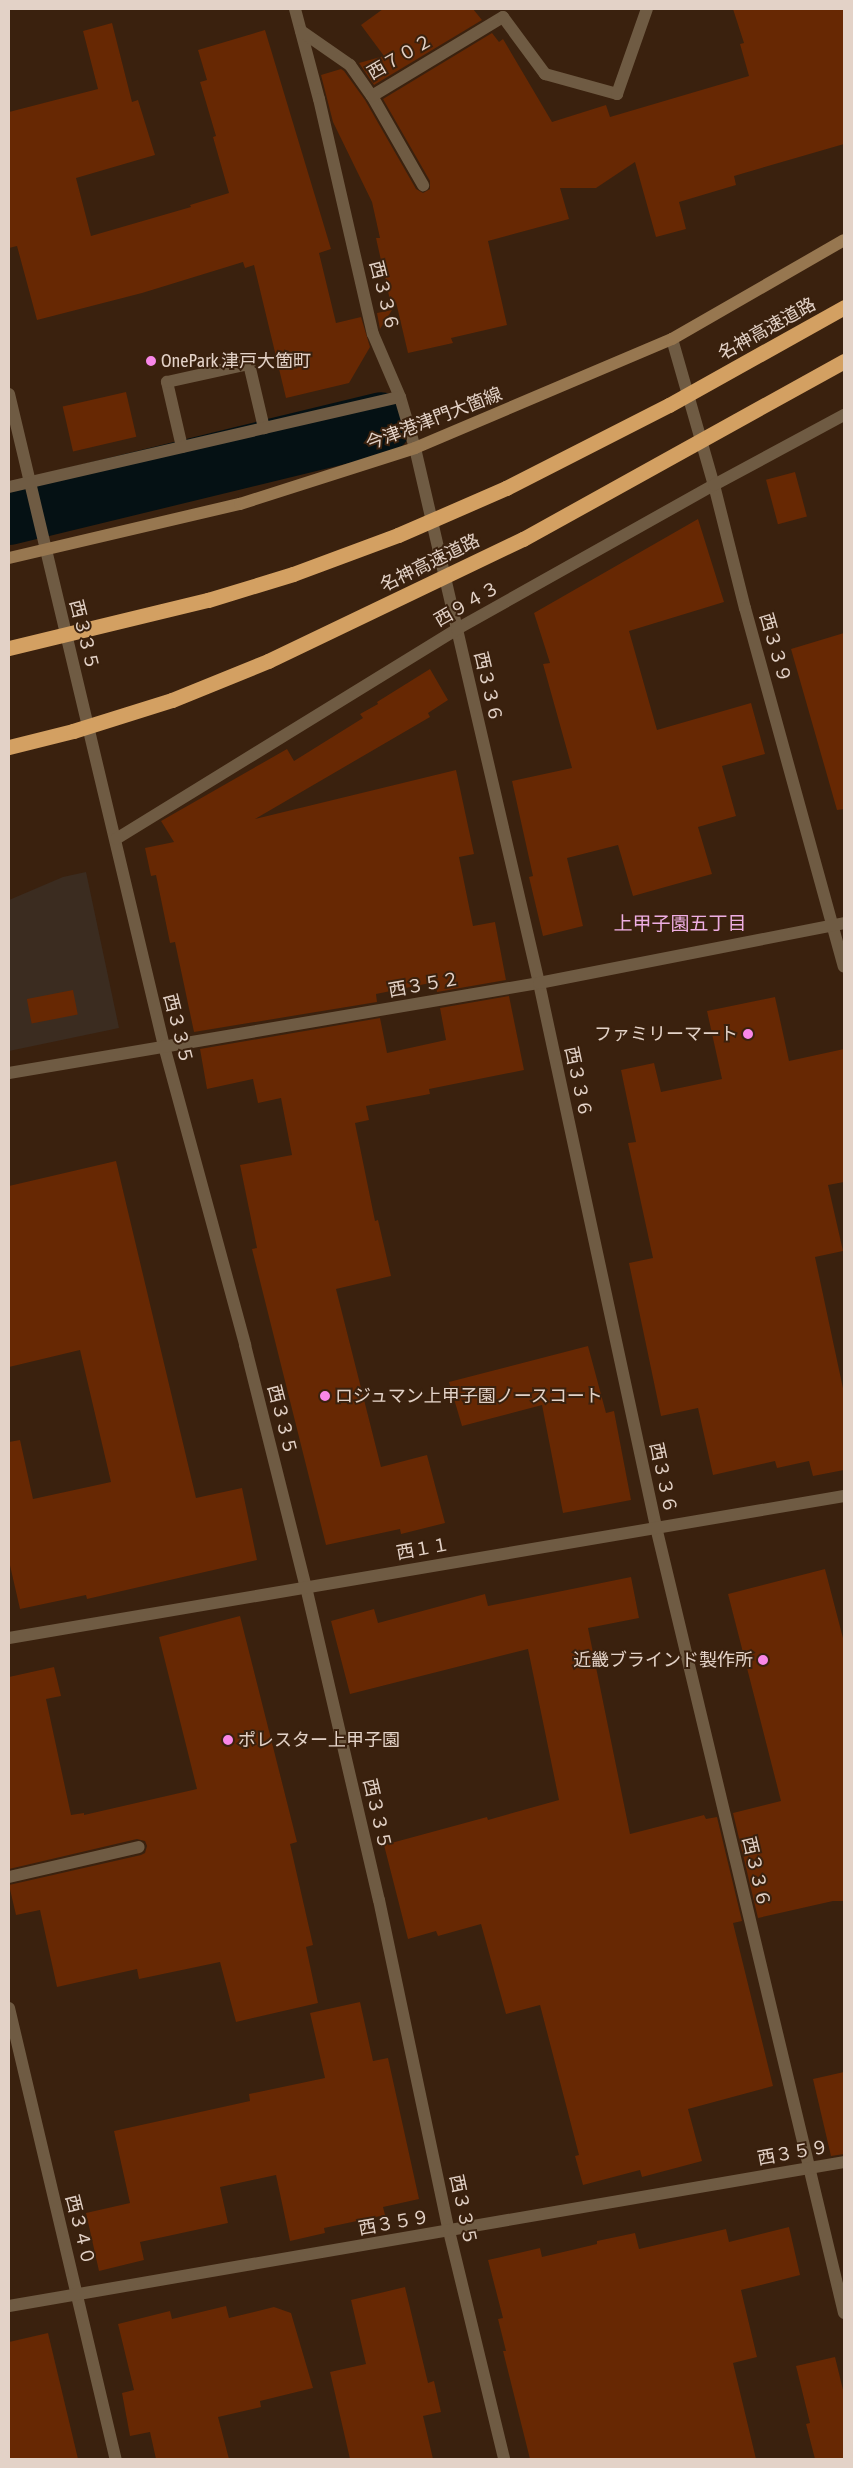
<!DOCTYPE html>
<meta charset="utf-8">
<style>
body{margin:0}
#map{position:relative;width:853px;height:2468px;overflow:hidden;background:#3a210e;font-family:"Asap Condensed","Noto Sans JP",sans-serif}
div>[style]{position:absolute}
.industrial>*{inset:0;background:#3b2c20}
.river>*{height:62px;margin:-31px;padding:0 31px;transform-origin:31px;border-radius:31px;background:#051114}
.building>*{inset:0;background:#672803;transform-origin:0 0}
.service>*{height:12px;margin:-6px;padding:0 6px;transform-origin:6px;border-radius:6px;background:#6f5b43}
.minor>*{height:12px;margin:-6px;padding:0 6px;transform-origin:6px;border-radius:6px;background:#6f5b43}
.secondary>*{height:12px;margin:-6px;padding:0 6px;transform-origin:6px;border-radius:6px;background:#977750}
.motorway-bridge>*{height:15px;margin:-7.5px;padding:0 7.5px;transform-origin:7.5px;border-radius:7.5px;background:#d3a062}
.dots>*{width:14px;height:14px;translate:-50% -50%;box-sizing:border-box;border:2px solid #3a210e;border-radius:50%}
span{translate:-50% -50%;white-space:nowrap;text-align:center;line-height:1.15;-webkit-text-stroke:4px #3a210e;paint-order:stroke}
.street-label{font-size:18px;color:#e3d2c7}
.poi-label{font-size:18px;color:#e3d2c7}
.left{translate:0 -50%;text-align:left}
.right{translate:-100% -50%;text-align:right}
.neighbourhood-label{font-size:19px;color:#eeaee2}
.frame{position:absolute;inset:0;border:10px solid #e3d2c7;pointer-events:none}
</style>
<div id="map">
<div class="industrial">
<div style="clip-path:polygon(86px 872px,119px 1028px,9px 1051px,9px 900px,63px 877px)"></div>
</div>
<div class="river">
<div style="left:9px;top:514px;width:383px;rotate:-13.7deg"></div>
</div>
<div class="building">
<div style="clip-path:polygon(383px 9px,473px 9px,482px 20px,374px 85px,359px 63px,384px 56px,361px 25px)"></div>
<div style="clip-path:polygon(733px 9px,844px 9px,844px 144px,734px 176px,736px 185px,679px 202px,686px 229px,656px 237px,635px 162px,596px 188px,560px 188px,569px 219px,488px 241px,507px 325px,451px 338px,453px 343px,408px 353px,396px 302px,392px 309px,376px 238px,380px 238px,372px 202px,333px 122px,321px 75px,341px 69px,344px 71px,365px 100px,416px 189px,423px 193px,430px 189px,430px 181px,383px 99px,492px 33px,499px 42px,503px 39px,552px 122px,606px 105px,610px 117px,749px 76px,740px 44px,744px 43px)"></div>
<div style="clip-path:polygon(112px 23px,132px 102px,138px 100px,155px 155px,76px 178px,91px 236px,191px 207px,190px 205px,229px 193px,213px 137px,216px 136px,200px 82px,207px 80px,198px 50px,265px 30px,331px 249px,319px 253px,336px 323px,361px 317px,370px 347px,349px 383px,286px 398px,254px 265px,245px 268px,243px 262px,142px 293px,37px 320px,17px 246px,9px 248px,9px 112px,98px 89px,83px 31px)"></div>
<div style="clip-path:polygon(392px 310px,380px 329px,377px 313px)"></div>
<div style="left:126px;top:392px;width:46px;height:65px;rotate:77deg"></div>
<div style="left:795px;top:472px;width:46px;height:30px;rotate:75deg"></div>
<div style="clip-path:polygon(698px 519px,724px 602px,629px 631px,657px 730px,751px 703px,765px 754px,722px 766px,736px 816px,698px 827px,712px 874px,633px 896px,618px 845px,567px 858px,583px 926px,543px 936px,529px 877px,533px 876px,512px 781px,572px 768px,543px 664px,550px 663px,534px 613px)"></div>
<div style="clip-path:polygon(844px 633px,844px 809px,837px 810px,791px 649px)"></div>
<div style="clip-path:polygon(430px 669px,448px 700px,428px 713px,430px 717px,255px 819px,456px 770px,474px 854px,459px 857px,473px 926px,495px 922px,506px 980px,437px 992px,435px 982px,376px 994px,377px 1002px,194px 1032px,175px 942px,170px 943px,156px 875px,151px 876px,145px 848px,174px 842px,161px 821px,287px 749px,294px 761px,363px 718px,360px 714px,378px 704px,377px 702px)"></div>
<div style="left:73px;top:990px;width:25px;height:47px;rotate:79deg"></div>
<div style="clip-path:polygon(509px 996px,524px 1070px,429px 1089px,430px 1094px,366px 1106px,369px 1120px,355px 1123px,375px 1221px,378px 1220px,391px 1276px,336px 1289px,381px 1467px,427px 1455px,445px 1523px,401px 1534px,400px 1529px,326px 1545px,252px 1249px,257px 1248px,240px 1165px,292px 1155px,281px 1098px,258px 1103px,253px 1079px,207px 1089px,200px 1049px,380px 1018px,387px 1053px,446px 1040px,440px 1008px)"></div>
<div style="clip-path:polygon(775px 997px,789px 1061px,844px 1049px,844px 1182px,828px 1185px,843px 1251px,815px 1257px,844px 1393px,844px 1470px,813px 1476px,809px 1461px,777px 1468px,775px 1461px,713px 1475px,698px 1408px,661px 1416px,629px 1263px,653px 1258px,628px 1143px,636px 1142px,621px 1070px,654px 1063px,661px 1092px,722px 1079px,707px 1011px)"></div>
<div style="clip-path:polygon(116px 1161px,196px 1498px,242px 1488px,257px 1560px,87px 1599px,86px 1595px,20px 1609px,9px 1561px,9px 1442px,20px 1440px,33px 1499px,111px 1482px,80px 1350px,9px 1367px,9px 1186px)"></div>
<div style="clip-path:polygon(588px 1346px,606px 1413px,614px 1411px,631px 1500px,563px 1513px,542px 1405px,462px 1426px,449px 1382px)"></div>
<div style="clip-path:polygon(825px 1569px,844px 1642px,844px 1901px,833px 1901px,758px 1918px,733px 1813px,781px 1801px,728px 1594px)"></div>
<div style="clip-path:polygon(631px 1577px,639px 1618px,588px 1628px,630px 1834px,704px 1815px,706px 1819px,717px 1817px,742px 1921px,733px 1923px,773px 2086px,688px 2109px,702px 2161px,642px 2177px,640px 2170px,583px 2185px,575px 2156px,579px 2155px,540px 2005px,506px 2014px,481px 1924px,438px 1936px,436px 1931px,408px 1939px,384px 1845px,487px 1817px,488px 1820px,559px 1800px,528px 1649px,350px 1694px,331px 1621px,374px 1609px,378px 1623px,485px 1594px,488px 1606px)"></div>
<div style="clip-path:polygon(240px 1616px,297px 1842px,290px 1844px,313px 1945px,306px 1947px,318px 2003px,236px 2022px,220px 1962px,139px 1979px,137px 1969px,57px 1987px,40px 1910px,16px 1915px,9px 1885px,141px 1855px,145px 1853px,147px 1846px,145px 1841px,137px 1839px,9px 1869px,9px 1677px,54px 1667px,61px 1696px,46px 1699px,71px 1815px,84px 1813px,84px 1815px,197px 1789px,159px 1637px)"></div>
<div style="clip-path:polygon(360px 2002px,373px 2061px,388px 2058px,419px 2199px,383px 2207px,385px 2215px,324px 2228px,325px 2233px,290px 2241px,276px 2175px,220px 2187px,228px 2223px,140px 2242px,144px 2260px,99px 2271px,86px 2213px,130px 2203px,114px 2131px,250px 2101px,249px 2094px,325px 2078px,310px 2013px)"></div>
<div style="clip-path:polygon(844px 2072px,844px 2154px,831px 2156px,813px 2079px)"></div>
<div style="clip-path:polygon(789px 2227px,800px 2275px,741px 2290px,757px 2357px,733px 2363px,756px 2459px,530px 2459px,503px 2351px,506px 2351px,498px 2319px,503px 2318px,488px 2260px,540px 2248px,542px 2257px,597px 2244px,597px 2241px,635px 2233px,639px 2249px,726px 2229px,729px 2242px)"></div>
<div style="clip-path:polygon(405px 2287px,428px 2383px,434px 2381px,441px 2412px,423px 2416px,433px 2459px,350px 2459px,330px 2372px,366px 2364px,351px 2300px)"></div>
<div style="clip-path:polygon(226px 2306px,229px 2318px,274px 2307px,291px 2313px,313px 2388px,260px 2401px,261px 2407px,218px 2417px,229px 2459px,156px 2459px,150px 2432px,130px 2436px,122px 2393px,134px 2390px,118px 2324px,170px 2311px,172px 2319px)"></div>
<div style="clip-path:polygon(48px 2333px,78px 2459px,9px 2459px,9px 2342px)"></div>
<div style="clip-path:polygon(835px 2357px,844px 2394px,844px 2459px,815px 2459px,806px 2424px,810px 2423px,796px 2366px)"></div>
</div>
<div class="service">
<div style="left:372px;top:96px;width:103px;rotate:60.2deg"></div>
<div style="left:182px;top:447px;width:67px;rotate:-103deg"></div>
<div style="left:167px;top:382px;width:84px;rotate:-12.4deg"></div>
<div style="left:249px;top:364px;width:66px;rotate:76.8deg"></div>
<div style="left:9px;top:1877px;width:133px;rotate:-13deg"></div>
</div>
<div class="minor">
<div style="left:295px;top:9px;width:93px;rotate:75.1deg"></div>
<div style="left:319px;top:99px;width:241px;rotate:77.1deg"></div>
<div style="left:373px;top:334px;width:69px;rotate:66.8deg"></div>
<div style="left:400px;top:397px;width:53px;rotate:73.6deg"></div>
<div style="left:415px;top:448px;width:549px;rotate:76.95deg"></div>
<div style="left:539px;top:983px;width:556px;rotate:77.86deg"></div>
<div style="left:656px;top:1527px;width:808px;rotate:76.55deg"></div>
<div style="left:301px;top:31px;width:60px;rotate:34.8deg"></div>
<div style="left:350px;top:65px;width:38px;rotate:55deg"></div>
<div style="left:372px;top:96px;width:153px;rotate:-31.1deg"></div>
<div style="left:503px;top:17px;width:71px;rotate:53.6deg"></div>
<div style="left:545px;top:74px;width:75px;rotate:15.5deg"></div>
<div style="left:617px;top:94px;width:90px;rotate:-70.6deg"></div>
<div style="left:672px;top:339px;width:152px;rotate:74deg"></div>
<div style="left:714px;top:485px;width:127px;rotate:75.9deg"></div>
<div style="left:745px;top:608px;width:372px;rotate:74.6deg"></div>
<div style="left:9px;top:394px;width:670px;rotate:76.63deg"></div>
<div style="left:164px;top:1046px;width:310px;rotate:74.8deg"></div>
<div style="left:245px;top:1345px;width:250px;rotate:75.9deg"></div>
<div style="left:306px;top:1587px;width:321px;rotate:76.9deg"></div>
<div style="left:379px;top:1900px;width:338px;rotate:78.1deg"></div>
<div style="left:449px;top:2231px;width:235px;rotate:76.4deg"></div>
<div style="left:9px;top:487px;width:401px;rotate:-13deg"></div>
<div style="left:116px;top:839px;width:400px;rotate:-31.6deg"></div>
<div style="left:457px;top:629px;width:295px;rotate:-29.3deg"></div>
<div style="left:714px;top:485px;width:148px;rotate:-28.3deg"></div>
<div style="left:9px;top:1073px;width:538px;rotate:-9.64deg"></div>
<div style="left:539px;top:983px;width:311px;rotate:-11.1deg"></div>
<div style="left:9px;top:1638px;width:847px;rotate:-9.65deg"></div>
<div style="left:9px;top:2008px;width:464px;rotate:76.7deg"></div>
<div style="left:9px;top:2306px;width:847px;rotate:-9.78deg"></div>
</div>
<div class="secondary">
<div style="left:9px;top:558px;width:237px;rotate:-13.2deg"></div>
<div style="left:240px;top:504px;width:184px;rotate:-17.7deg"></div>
<div style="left:415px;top:448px;width:279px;rotate:-23deg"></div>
<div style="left:672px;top:339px;width:198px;rotate:-29.9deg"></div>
</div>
<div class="motorway-bridge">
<div style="left:9px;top:648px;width:205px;rotate:-13.6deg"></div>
<div style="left:208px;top:600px;width:89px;rotate:-17deg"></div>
<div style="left:293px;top:574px;width:112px;rotate:-20.4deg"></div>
<div style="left:398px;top:535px;width:118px;rotate:-23.5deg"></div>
<div style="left:506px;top:488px;width:183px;rotate:-27deg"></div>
<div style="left:669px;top:405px;width:201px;rotate:-29.2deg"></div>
<div style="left:9px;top:747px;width:66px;rotate:-14deg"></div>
<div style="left:73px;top:731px;width:104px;rotate:-17.4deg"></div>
<div style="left:172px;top:700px;width:104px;rotate:-22.1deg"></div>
<div style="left:268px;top:661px;width:283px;rotate:-25.6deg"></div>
<div style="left:523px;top:539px;width:367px;rotate:-29deg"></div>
</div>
<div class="dots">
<div style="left:151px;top:361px;background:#f987e8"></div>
<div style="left:748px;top:1034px;background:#f987e8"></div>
<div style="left:325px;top:1396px;background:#f987e8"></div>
<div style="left:763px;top:1660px;background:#f987e8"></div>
<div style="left:228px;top:1740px;background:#f987e8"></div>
</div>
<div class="street-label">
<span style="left:400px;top:57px;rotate:-30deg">西７０２</span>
<span style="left:384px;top:296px;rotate:76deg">西３３６</span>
<span style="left:767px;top:329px;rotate:-29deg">名神高速道路</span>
<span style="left:434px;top:419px;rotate:-21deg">今津港津門大箇線</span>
<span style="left:430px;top:563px;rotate:-26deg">名神高速道路</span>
<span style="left:467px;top:604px;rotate:-30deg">西９４３</span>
<span style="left:84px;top:635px;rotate:76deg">西３３５</span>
<span style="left:775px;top:648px;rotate:74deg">西３３９</span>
<span style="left:488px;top:687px;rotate:77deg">西３３６</span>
<span style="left:424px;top:985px;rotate:-10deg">西３５２</span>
<span style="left:178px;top:1029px;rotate:76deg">西３３５</span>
<span style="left:578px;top:1082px;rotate:78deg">西３３６</span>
<span style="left:282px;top:1420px;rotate:76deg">西３３５</span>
<span style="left:663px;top:1478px;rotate:78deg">西３３６</span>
<span style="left:423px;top:1549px;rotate:-10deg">西１１</span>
<span style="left:377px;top:1814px;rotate:77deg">西３３５</span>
<span style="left:756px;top:1872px;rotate:77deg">西３３６</span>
<span style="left:793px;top:2153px;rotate:-10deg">西３５９</span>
<span style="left:463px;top:2210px;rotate:78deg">西３３５</span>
<span style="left:394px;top:2223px;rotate:-10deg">西３５９</span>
<span style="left:80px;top:2230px;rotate:76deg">西３４０</span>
</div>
<div class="poi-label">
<span class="left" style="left:161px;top:361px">OnePark 津戸大箇町</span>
<span class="right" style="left:738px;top:1034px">ファミリーマート</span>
<span class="left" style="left:335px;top:1396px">ロジュマン上甲子園ノースコート</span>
<span class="right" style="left:753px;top:1660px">近畿ブラインド製作所</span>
<span class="left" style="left:238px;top:1740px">ポレスター上甲子園</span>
</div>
<div class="neighbourhood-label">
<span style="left:680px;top:924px">上甲子園五丁目</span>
</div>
<div class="frame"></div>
</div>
